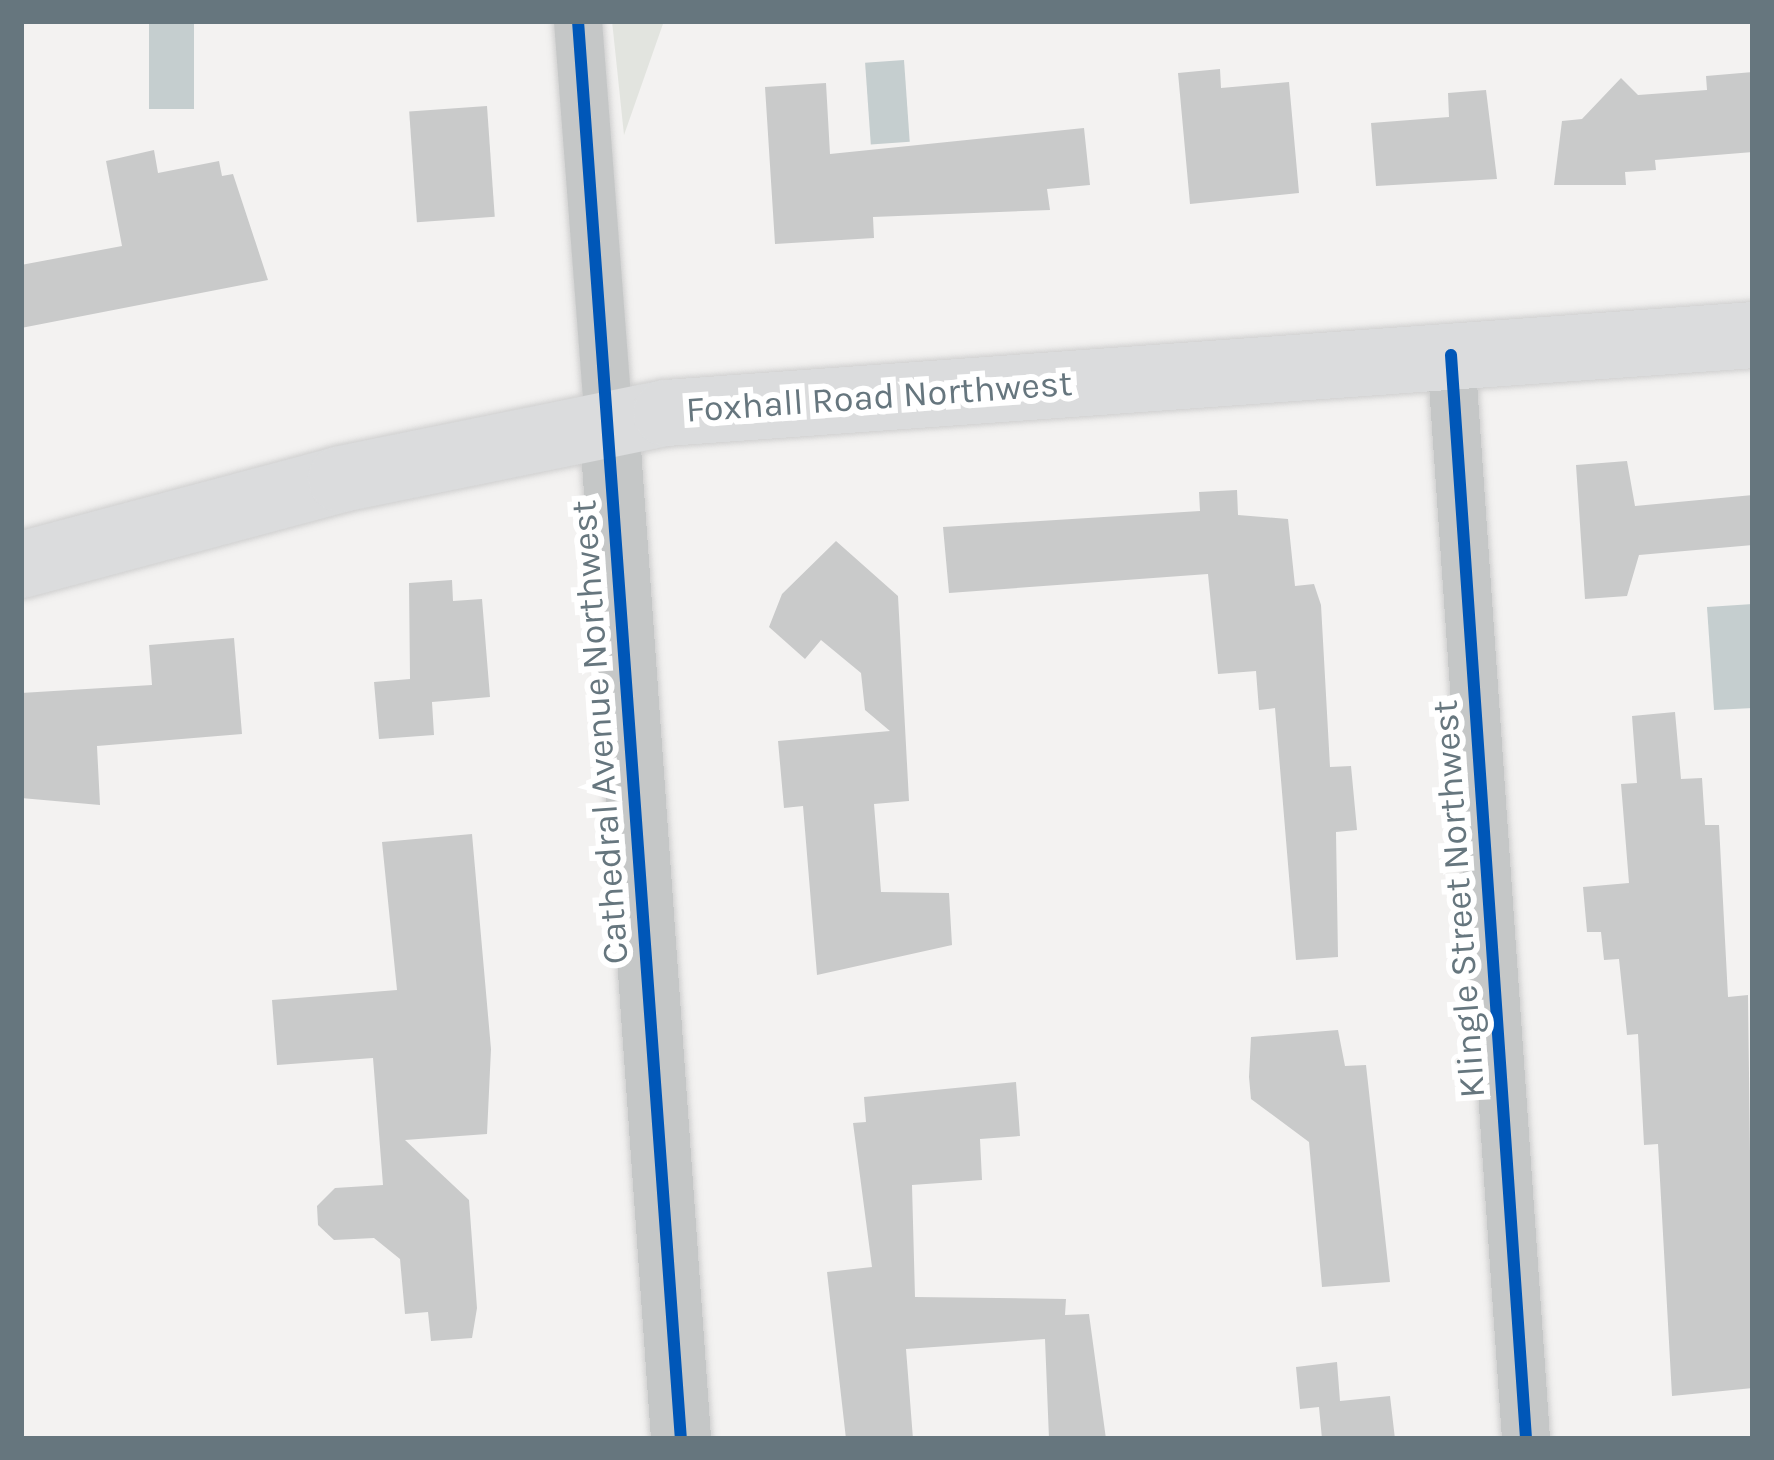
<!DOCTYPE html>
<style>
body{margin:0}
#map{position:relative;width:1774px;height:1460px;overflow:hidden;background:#f3f2f1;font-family:Karla,sans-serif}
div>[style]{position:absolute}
.green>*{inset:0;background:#e2e4df}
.water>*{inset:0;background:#c5cecf;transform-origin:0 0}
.building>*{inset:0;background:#c9caca;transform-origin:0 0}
.roads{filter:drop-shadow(0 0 3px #cecece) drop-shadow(0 0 3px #cecece)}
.minor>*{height:48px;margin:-24px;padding:0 24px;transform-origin:24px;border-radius:24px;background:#c5c7c7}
.tertiary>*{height:60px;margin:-30px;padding:0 30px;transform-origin:30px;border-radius:30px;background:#c5c7c7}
.primary>*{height:66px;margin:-33px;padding:0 33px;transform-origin:33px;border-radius:33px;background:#dbdcdd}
.cycleway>*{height:12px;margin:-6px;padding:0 6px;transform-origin:6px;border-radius:6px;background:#0057b8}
span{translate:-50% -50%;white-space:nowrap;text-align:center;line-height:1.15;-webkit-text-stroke:12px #fff;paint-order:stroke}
.street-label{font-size:36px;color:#66767e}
.frame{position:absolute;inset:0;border:24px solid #66767e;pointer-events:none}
</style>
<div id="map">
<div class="green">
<div style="clip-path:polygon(612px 21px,664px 21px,624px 135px)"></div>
</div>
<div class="water">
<div style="left:149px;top:21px;width:45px;height:88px"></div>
<div style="left:904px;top:60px;width:82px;height:39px;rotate:86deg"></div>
<div style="clip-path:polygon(1753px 604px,1753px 708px,1714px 710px,1707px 607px)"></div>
</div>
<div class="building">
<div style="clip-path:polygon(1220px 69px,1221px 88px,1289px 82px,1299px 193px,1190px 204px,1178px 73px)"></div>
<div style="clip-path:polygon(1753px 72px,1753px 152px,1655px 160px,1656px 170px,1625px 172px,1626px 185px,1554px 185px,1562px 121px,1582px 119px,1621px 78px,1638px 95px,1707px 90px,1706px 76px)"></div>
<div style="clip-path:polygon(826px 83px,830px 154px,1084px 128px,1090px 185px,1047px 189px,1050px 210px,873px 217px,874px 238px,775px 244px,765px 87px)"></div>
<div style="clip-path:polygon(1486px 90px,1497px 179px,1376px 186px,1371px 123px,1449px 117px,1448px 93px)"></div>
<div style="left:487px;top:106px;width:111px;height:78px;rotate:86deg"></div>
<div style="clip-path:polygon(154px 150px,158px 173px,219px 161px,222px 176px,233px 174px,268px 280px,21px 328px,21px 265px,122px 246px,106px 161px)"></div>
<div style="clip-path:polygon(1627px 461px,1635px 506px,1753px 495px,1753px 545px,1639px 555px,1627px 596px,1585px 599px,1576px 465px)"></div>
<div style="clip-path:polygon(1237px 490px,1238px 515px,1288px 519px,1295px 586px,1314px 584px,1321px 605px,1330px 767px,1351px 766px,1357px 830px,1336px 832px,1338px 957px,1296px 960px,1275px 708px,1259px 710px,1256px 671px,1218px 674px,1208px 574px,949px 593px,943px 527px,1200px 511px,1199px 492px)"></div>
<div style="clip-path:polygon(836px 541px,898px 596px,909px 801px,874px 804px,881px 892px,949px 893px,952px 945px,817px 975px,803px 806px,784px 808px,778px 741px,890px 731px,865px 710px,861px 673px,821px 640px,805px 659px,769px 627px,782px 594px)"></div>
<div style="clip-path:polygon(452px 580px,453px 601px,482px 599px,490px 697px,432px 702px,434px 735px,379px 739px,374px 682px,410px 679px,409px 583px)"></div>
<div style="clip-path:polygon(234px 638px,242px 734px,97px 746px,100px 805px,21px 798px,21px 693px,152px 685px,149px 645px)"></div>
<div style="clip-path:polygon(1675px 712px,1681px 779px,1702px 778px,1705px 825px,1719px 825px,1728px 997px,1748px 995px,1753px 1388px,1672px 1396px,1658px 1144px,1644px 1145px,1638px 1034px,1627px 1035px,1619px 959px,1604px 960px,1601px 932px,1587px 932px,1583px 887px,1629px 883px,1621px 784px,1637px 783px,1632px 716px)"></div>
<div style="clip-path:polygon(472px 834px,491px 1049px,487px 1134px,405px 1140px,469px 1200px,477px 1308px,472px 1338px,431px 1341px,428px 1312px,405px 1314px,400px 1259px,374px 1238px,334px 1240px,318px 1225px,317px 1206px,335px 1188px,383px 1185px,373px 1058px,277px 1065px,272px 1000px,397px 990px,382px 842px)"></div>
<div style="clip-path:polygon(1338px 1030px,1345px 1066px,1366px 1065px,1390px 1282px,1322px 1287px,1309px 1142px,1251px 1099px,1249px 1077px,1251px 1037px)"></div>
<div style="clip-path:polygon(1016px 1082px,1020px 1136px,980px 1139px,982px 1180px,912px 1185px,915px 1297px,1066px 1299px,1065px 1315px,1089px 1314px,1106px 1439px,1049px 1439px,1045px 1339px,906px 1349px,913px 1439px,846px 1439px,827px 1272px,872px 1267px,853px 1123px,866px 1122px,864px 1097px)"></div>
<div style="clip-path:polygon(1337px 1362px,1340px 1401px,1390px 1396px,1395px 1439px,1322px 1439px,1319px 1407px,1300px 1409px,1296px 1367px)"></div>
</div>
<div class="roads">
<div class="minor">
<div style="left:578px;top:21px;width:401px;rotate:85.6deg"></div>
<div style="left:1451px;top:355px;width:1087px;rotate:86.04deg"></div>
</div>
<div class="tertiary">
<div style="left:609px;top:421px;width:1021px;rotate:85.95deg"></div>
</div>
<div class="primary">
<div style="left:21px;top:565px;width:331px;rotate:-15deg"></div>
<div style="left:341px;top:479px;width:332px;rotate:-11.5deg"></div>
<div style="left:666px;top:413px;width:1090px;rotate:-4.1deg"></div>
</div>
</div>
<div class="cycleway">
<div style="left:578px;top:21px;width:1422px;rotate:85.85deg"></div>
<div style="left:1451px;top:355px;width:1087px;rotate:86.04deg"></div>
</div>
<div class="street-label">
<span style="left:879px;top:397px;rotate:-4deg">Foxhall Road Northwest</span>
<span style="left:600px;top:732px;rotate:-94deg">Cathedral Avenue Northwest</span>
<span style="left:1459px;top:899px;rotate:-94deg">Klingle Street Northwest</span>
</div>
<div class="frame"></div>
</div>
